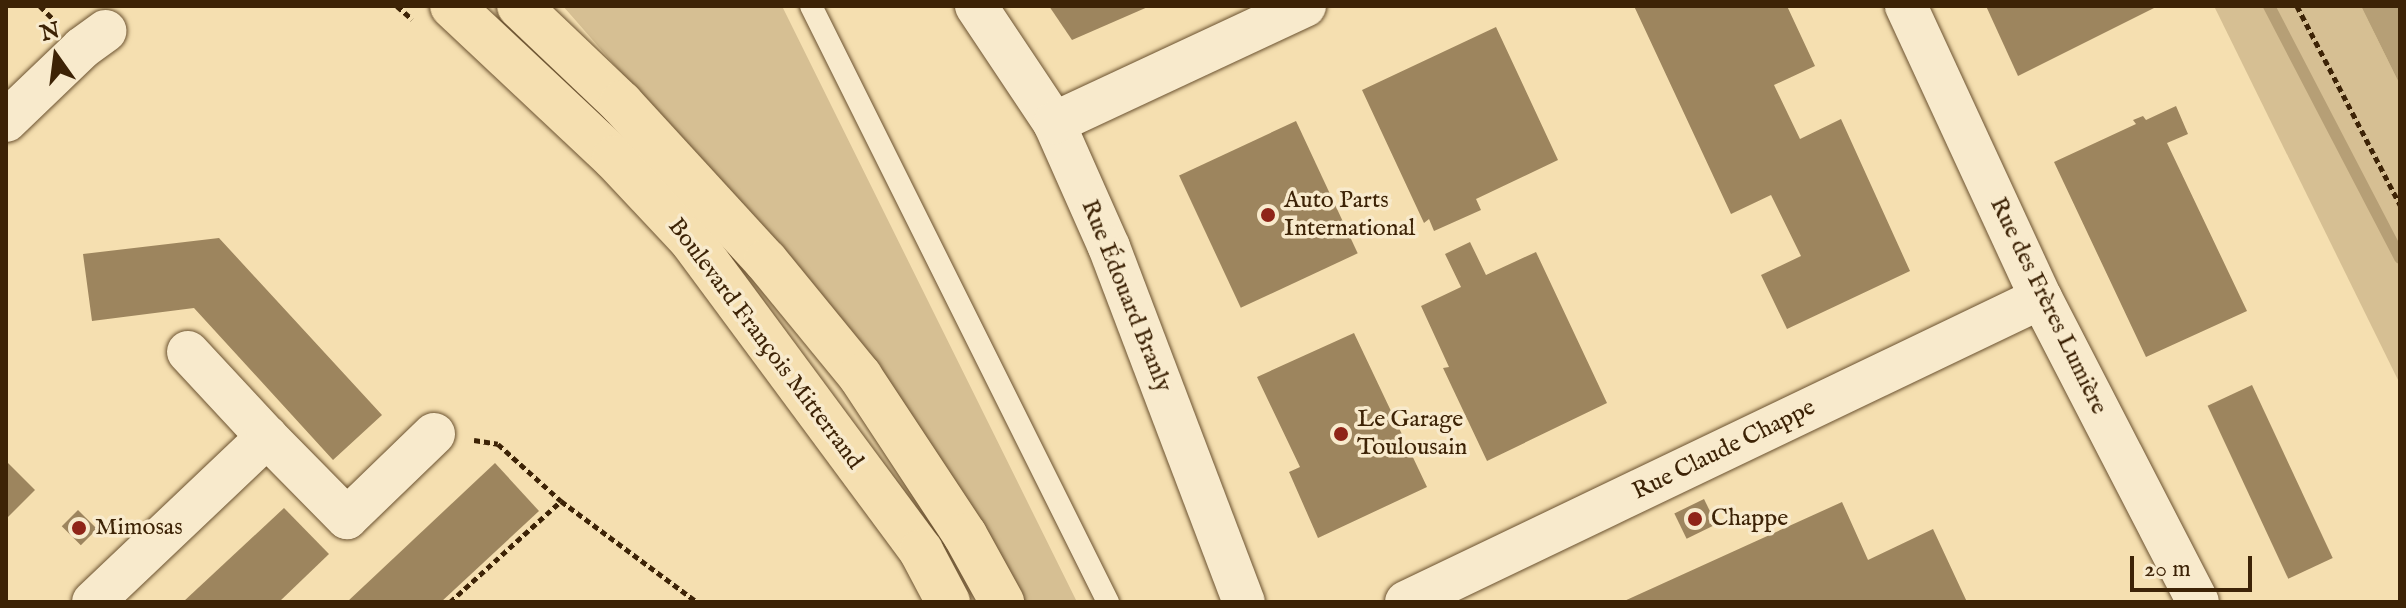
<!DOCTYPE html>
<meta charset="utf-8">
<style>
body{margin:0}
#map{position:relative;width:2406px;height:608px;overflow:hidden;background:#f5dfb0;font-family:"IM FELL English",serif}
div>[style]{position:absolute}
.green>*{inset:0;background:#d6bf93}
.water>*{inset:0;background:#b69f76}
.stream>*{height:12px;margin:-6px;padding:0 6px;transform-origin:6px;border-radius:6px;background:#b69f76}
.building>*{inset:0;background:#9d855e;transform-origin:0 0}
.path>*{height:5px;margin-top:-2.5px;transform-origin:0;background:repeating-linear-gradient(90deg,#3d2306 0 6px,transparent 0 10px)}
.roads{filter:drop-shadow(0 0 2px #6b5230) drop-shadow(0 0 2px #6b5230)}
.service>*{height:22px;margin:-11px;padding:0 11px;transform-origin:11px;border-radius:11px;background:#f8eacc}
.minor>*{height:42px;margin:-21px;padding:0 21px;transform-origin:21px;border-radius:21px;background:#f8eacc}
.primary>*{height:44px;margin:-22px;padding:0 22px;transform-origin:22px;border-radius:22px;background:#f5dfb0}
.dots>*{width:22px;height:22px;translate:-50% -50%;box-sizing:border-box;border:4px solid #f8eacc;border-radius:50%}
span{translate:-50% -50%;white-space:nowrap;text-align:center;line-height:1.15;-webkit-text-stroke:7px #f8eacc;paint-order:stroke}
.poi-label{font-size:24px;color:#3d2306}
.left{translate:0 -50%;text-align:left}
.street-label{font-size:24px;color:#3d2306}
.frame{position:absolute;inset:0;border:8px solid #3d2306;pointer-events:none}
.north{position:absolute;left:16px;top:16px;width:80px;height:80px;-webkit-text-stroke:6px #f8eacc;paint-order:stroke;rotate:346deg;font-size:22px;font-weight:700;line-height:32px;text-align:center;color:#3d2306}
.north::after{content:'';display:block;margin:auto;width:28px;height:36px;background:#3d2306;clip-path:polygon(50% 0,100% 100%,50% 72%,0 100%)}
.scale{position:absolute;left:2130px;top:556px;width:122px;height:36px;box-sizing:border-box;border:4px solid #3d2306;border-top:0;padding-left:10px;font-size:24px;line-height:28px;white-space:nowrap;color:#3d2306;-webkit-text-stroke:6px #f8eacc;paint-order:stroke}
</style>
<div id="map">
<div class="green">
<div style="clip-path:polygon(563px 6px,782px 6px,1077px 602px,1025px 602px,979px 519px,694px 156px)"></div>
<div style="clip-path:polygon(2214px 6px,2361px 6px,2400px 85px,2400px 384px)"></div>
</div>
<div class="water">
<div style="clip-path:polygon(2361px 6px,2400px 6px,2400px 85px)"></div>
</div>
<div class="stream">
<div style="left:2269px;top:6px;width:284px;rotate:62.5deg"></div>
</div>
<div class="building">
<div style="clip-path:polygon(1049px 6px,1150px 6px,1072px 40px)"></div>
<div style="clip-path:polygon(1634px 6px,1787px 6px,1815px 66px,1774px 85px,1800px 139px,1841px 119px,1910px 271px,1787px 329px,1761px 275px,1801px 256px,1771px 195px,1731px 214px)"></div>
<div style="clip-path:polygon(1986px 6px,2158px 6px,2018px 76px)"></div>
<div style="clip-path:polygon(1496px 27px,1558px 160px,1476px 199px,1481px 210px,1434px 231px,1429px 219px,1424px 223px,1362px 90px)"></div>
<div style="clip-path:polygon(2176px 106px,2188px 134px,2167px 143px,2247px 311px,2146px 357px,2054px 162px,2136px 124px,2133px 120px,2143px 116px,2146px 120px)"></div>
<div style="left:1296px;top:121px;width:146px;height:129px;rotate:65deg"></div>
<div style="clip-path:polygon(219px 238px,382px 415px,333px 460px,194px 308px,92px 321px,83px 254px)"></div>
<div style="clip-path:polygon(1470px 242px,1486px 275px,1536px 252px,1607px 403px,1487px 461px,1443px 368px,1449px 367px,1421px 306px,1461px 287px,1445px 254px)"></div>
<div style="clip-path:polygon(1354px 333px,1427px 487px,1318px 538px,1289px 472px,1300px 467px,1257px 377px)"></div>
<div style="left:2252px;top:385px;width:191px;height:49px;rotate:65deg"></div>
<div style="clip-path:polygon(6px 461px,35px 490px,6px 519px)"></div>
<div style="clip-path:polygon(495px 463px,539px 511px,441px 602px,347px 602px)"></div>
<div style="left:1704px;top:499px;width:28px;height:33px;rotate:64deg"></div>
<div style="clip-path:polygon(1842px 502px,1868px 560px,1933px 529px,1967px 602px,1622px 602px)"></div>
<div style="clip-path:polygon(284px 508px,329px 554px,279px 602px,183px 602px)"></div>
<div style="left:78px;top:510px;width:27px;height:23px;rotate:45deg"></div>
</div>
<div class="path">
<div style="left:40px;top:6px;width:18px;rotate:45deg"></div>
<div style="left:397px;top:6px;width:20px;rotate:41deg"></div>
<div style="left:2297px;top:6px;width:224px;rotate:62.6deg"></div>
<div style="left:474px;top:440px;width:24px;rotate:9deg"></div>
<div style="left:498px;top:444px;width:85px;rotate:42.1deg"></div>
<div style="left:561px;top:501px;width:169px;rotate:36.6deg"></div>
<div style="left:450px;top:602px;width:150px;rotate:-42.3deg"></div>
</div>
<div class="roads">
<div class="service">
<div style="left:811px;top:6px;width:666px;rotate:63.51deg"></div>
</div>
<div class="minor">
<div style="left:976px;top:6px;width:141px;rotate:56.3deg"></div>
<div style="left:1054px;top:123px;width:136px;rotate:66.1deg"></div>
<div style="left:1109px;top:247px;width:380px;rotate:69.2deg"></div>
<div style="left:1906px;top:6px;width:322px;rotate:65.2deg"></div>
<div style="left:2041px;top:298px;width:342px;rotate:62.7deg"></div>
<div style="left:6px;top:121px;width:105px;rotate:-43.8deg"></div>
<div style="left:82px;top:48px;width:29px;rotate:-36deg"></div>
<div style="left:1054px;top:123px;width:277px;rotate:-25deg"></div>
<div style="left:188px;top:352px;width:116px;rotate:47.1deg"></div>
<div style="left:93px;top:602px;width:240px;rotate:-43.5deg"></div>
<div style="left:267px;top:437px;width:114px;rotate:45.4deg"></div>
<div style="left:347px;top:518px;width:121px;rotate:-44deg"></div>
<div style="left:1406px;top:602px;width:704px;rotate:-25.58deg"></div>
</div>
<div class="primary">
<div style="left:452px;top:6px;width:222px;rotate:43.2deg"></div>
<div style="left:614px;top:158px;width:112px;rotate:46.8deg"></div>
<div style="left:691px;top:240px;width:387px;rotate:53.5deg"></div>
<div style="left:921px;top:551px;width:58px;rotate:62.1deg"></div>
<div style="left:519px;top:6px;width:141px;rotate:43.6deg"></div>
<div style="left:621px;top:103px;width:214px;rotate:47.5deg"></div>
<div style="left:766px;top:261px;width:149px;rotate:50.7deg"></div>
<div style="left:860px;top:376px;width:191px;rotate:56.6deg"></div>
<div style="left:965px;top:535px;width:77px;rotate:61.1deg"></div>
</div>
</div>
<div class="dots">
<div style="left:1268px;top:215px;background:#8f2418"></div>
<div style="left:1341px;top:434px;background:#8f2418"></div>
<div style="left:1695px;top:519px;background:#8f2418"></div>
<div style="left:79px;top:528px;background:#8f2418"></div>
</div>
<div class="poi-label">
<span class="left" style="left:1284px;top:215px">Auto Parts<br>International</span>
<span class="left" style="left:1357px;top:434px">Le Garage<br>Toulousain</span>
<span class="left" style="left:1711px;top:519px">Chappe</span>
<span class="left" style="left:95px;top:528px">Mimosas</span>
</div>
<div class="street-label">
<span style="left:1126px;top:296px;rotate:68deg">Rue Édouard Branly</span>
<span style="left:2048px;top:306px;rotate:64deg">Rue des Frères Lumière</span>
<span style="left:765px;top:344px;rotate:53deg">Boulevard François Mitterrand</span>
<span style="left:1724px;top:450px;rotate:-26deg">Rue Claude Chappe</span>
</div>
<div class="frame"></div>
<div class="north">N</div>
<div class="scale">20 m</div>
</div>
